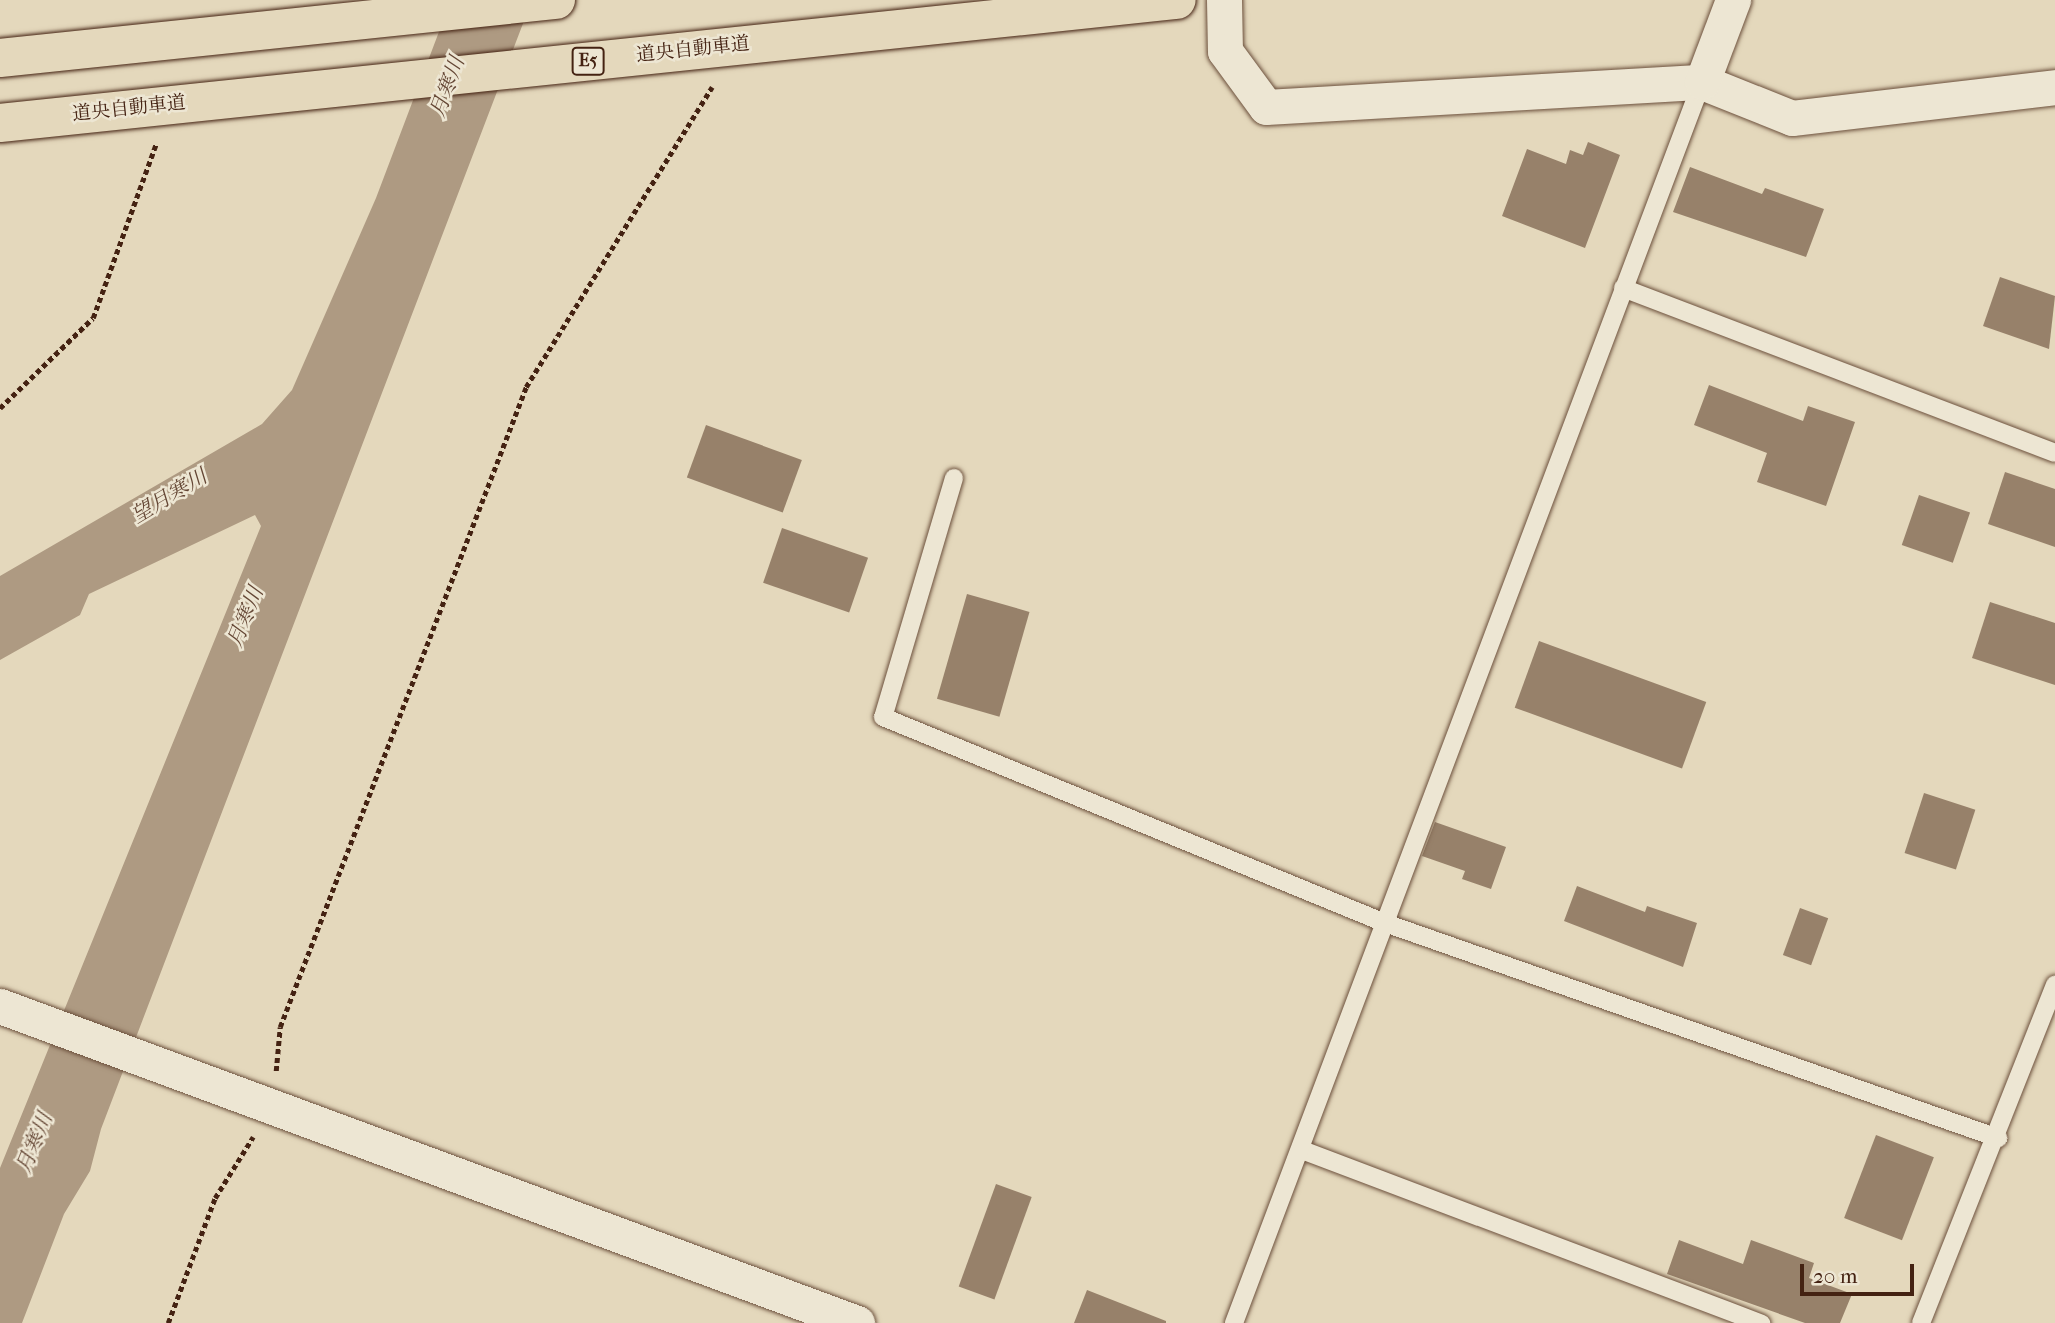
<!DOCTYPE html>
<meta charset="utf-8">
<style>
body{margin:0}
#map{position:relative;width:2055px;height:1323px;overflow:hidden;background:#e4d8bc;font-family:"IM FELL French Canon","Noto Serif JP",serif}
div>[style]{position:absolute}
.water>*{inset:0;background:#ae9a82}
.building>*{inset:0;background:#97816a;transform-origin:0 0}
.path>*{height:4.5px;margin-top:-2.25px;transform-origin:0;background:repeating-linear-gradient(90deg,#442212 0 5px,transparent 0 8.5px)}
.roads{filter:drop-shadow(0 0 2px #6c503c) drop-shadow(0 0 2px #6c503c)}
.service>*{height:18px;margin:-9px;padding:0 9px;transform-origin:9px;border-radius:9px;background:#ede6d3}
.minor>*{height:35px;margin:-17.5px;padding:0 17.5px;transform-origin:17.5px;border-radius:17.5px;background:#ede6d3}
.bridges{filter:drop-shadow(0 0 2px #442212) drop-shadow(0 0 2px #442212)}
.motorway-bridge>*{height:38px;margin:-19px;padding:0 19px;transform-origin:19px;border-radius:19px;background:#e4d8bc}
span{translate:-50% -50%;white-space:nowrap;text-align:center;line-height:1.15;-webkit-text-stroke:5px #ede6d3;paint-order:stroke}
.shield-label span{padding:2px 5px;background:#ede6d3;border:2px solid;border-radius:5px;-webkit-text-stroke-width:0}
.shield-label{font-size:18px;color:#442212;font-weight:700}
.street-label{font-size:19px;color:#442212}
.water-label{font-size:21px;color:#644634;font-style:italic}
.scale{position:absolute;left:1800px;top:1264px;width:114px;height:32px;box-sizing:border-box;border:4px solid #442212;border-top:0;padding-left:9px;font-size:21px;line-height:24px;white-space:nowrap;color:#442212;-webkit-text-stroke:5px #ede6d3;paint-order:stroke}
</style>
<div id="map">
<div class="water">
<div style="clip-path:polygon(451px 0,532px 0,101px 1129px,90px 1171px,64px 1214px,22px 1323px,0 1323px,0 1168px,261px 526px,255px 515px,89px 594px,80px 615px,0 660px,0 576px,262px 424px,292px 390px,376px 198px)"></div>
</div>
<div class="building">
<div style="clip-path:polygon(1588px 142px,1620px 155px,1585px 248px,1502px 216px,1527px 149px,1566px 164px,1570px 150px,1583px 155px)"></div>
<div style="clip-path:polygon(1690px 167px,1762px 194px,1765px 188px,1824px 209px,1806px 257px,1673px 212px)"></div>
<div style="clip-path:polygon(2000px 277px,2055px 296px,2049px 349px,1983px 326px)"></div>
<div style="clip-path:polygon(1709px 385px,1803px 421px,1808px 406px,1855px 422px,1826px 506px,1757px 482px,1767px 453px,1694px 425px)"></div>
<div style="left:706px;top:425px;width:102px;height:56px;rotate:20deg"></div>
<div style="clip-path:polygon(2005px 472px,2055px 489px,2055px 547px,1988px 524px)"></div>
<div style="left:1919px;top:495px;width:54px;height:53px;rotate:19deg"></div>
<div style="left:782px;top:528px;width:91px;height:58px;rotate:19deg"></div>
<div style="left:967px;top:594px;width:65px;height:109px;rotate:16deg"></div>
<div style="clip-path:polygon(1990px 602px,2055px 623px,2055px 685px,1972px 658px)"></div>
<div style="left:1539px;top:641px;width:178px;height:71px;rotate:20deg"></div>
<div style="left:1924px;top:793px;width:54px;height:63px;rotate:18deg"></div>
<div style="clip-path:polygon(1435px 822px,1506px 847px,1491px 889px,1462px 879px,1465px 871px,1422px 856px)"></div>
<div style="clip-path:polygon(1577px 886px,1645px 912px,1647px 906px,1697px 923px,1683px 967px,1564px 921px)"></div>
<div style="left:1800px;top:908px;width:30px;height:50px;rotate:20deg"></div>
<div style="left:1876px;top:1135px;width:62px;height:89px;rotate:21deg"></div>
<div style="left:996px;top:1184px;width:38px;height:109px;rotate:20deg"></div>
<div style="clip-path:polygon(1679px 1240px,1743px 1264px,1751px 1240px,1814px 1263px,1809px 1278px,1852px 1294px,1840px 1323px,1805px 1323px,1667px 1274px)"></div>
<div style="clip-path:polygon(1087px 1290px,1166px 1321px,1166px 1323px,1074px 1323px)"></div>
</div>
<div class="path">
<div style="left:0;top:408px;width:129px;rotate:-44.1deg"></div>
<div style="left:93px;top:318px;width:185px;rotate:-70.1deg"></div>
<div style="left:276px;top:1071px;width:44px;rotate:-84.8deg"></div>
<div style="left:280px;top:1027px;width:686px;rotate:-68.97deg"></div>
<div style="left:526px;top:387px;width:353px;rotate:-58.2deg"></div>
<div style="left:168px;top:1323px;width:134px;rotate:-69.4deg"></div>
<div style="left:215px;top:1198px;width:72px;rotate:-58.1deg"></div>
</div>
<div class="roads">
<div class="service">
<div style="left:1623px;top:288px;width:462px;rotate:20.9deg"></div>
<div style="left:954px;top:478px;width:249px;rotate:106.5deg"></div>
<div style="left:883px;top:717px;width:543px;rotate:22.31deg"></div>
<div style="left:1385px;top:923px;width:650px;rotate:19.33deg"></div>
<div style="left:1302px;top:1150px;width:491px;rotate:20.7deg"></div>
<div style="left:1234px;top:1323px;width:1326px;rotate:-69.34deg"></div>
<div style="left:1921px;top:1323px;width:364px;rotate:-68.4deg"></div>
</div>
<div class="minor">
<div style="left:1224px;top:0;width:51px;rotate:88.9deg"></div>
<div style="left:1225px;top:51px;width:69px;rotate:53.8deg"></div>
<div style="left:1266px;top:107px;width:437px;rotate:-3.3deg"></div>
<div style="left:1702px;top:82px;width:97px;rotate:21.8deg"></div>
<div style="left:1792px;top:118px;width:265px;rotate:-6.7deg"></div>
<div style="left:1702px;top:82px;width:88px;rotate:-69.3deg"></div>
<div style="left:0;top:1006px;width:914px;rotate:20.3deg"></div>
</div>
</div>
<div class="bridges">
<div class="motorway-bridge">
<div style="left:0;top:58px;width:559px;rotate:-5.96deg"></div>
<div style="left:0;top:123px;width:1183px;rotate:-5.97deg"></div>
</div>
</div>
<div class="shield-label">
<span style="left:588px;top:61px">E5</span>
</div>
<div class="street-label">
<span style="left:693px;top:50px;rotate:-6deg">道央自動車道</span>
<span style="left:129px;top:109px;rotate:-6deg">道央自動車道</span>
</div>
<div class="water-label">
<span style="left:447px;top:87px;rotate:-70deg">月寒川</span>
<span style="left:169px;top:496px;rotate:-31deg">望月寒川</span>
<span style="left:245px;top:617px;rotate:-68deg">月寒川</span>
<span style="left:34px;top:1143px;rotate:-68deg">月寒川</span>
</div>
<div class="scale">20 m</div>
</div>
